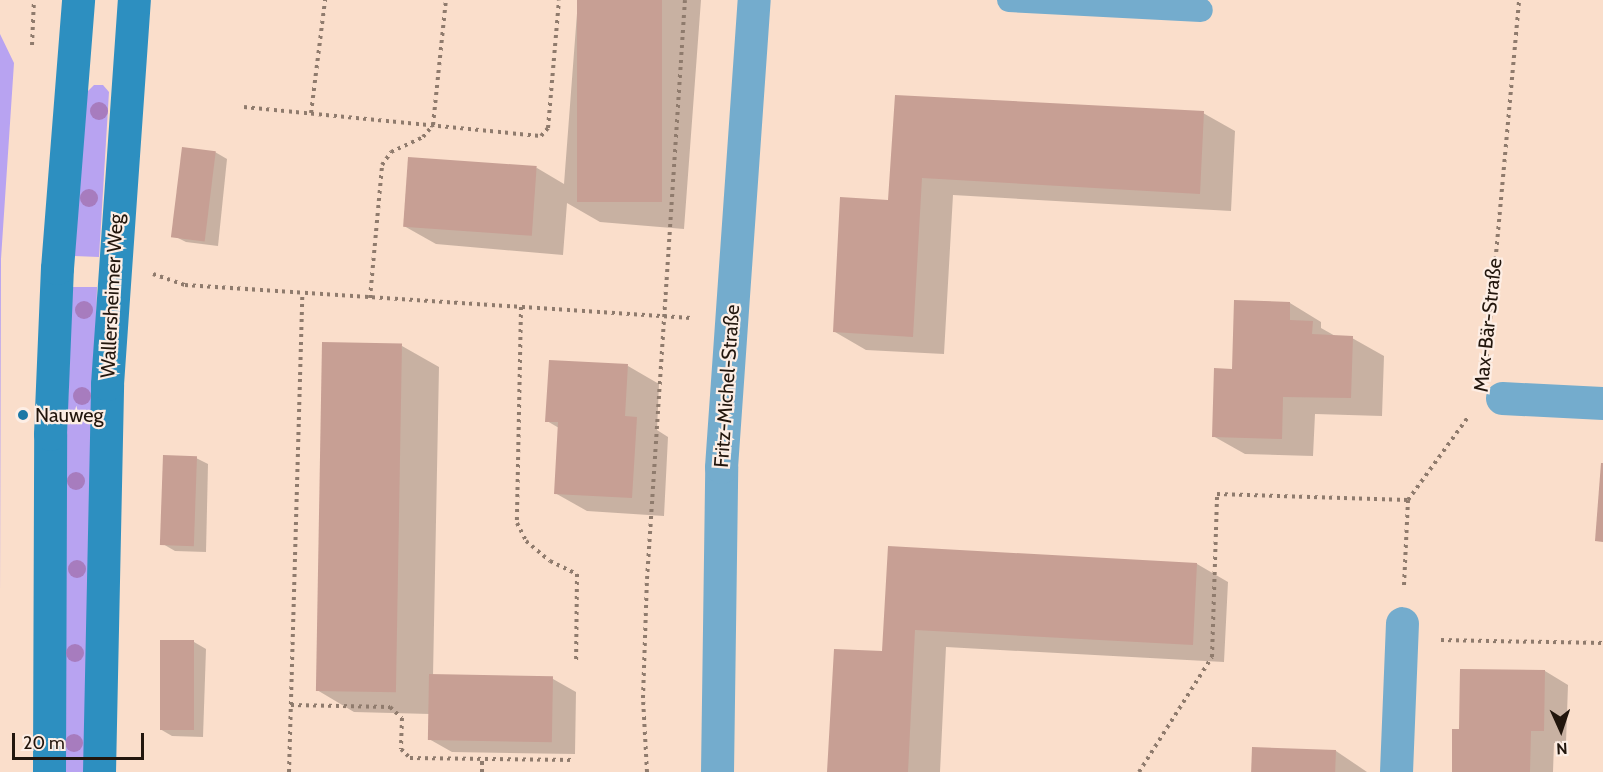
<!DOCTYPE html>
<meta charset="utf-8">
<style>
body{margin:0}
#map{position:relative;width:1603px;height:772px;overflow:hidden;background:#fadecb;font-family:Cabin,sans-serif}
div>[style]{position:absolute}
.green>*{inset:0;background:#b8a3f1}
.shadow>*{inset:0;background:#0003}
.building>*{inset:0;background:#c79f94;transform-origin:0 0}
.path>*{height:4px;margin-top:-2px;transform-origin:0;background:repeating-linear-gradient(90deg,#8f7b6d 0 3px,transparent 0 7.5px)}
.lane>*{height:24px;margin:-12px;padding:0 12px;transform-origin:12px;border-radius:12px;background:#74accd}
.street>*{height:33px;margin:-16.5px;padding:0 16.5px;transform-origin:16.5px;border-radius:16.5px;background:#74accd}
.secondary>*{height:33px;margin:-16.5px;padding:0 16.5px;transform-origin:16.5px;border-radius:16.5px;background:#2d8fc0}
.trees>*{width:18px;height:18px;margin:-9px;border-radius:50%;background:#a77cbe}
.dots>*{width:16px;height:16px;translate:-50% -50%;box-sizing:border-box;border:3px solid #fdeee5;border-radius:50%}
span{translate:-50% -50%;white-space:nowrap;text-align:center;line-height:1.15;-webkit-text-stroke:4.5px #fdeee5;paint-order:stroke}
.street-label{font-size:20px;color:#22160d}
.poi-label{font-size:20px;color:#22160d}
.left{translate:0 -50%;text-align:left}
.north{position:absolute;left:1531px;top:700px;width:60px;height:60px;-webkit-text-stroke:4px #fdeee5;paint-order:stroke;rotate:177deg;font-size:16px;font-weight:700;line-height:24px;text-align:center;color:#22160d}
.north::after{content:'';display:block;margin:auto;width:21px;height:27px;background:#22160d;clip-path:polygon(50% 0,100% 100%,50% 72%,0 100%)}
.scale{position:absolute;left:12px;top:733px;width:132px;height:27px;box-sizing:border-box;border:3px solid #22160d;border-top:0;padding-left:8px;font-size:18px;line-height:21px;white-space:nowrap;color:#22160d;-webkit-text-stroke:4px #fdeee5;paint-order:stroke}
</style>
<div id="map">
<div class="green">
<div style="clip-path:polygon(0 34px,14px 63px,1px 259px,0 603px)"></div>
<div style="clip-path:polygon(94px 85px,103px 85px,109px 92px,99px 257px,74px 256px,85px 94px)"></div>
<div style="clip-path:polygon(72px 287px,97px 287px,86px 772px,63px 772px,62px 571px)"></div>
</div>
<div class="shadow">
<div style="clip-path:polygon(578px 0,701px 0,684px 229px,600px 222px,567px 203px,563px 255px,436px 244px,404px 226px,537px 168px,564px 184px)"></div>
<div style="clip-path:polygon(896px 96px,1203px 113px,1235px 131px,1231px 211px,953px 195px,944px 354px,866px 350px,835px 332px,890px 201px)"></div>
<div style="clip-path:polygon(215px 152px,227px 159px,218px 246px,186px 242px,174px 236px)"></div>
<div style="clip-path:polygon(1290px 303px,1321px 322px,1321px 328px,1337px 337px,1352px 338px,1384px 356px,1382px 416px,1315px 414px,1313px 456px,1245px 454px,1213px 436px,1233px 370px)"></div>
<div style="clip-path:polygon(402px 346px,439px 367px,433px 676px,553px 679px,576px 692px,575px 754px,452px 752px,429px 739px,430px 714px,354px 712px,317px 690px)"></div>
<div style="clip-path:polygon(628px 366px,659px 384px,657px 430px,668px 437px,664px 516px,587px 511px,555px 493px,559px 428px,547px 421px)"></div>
<div style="clip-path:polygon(196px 458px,208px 464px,206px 552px,175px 551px,163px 544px)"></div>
<div style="clip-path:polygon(890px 548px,1197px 564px,1228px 582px,1224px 662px,946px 647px,940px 772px,829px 772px,883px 653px)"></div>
<div style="clip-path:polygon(194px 642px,206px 649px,203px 737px,172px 736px,160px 729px)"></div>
<div style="clip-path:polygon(1545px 671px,1568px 685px,1566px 743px,1554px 743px,1553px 772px,1454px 772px)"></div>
<div style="clip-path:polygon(1336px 751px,1367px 772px,1253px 772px)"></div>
</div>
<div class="building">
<div style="left:577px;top:0;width:85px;height:202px"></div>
<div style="clip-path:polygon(895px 95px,1204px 111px,1200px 194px,922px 178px,913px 337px,833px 332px,840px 197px,888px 200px)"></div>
<div style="left:182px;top:147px;width:34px;height:91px;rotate:7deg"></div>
<div style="left:408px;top:157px;width:129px;height:70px;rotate:4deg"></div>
<div style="clip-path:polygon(1234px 300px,1290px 302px,1290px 320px,1313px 321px,1312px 334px,1353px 336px,1351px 398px,1283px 397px,1282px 439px,1212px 437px,1214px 368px,1232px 369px)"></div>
<div style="left:322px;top:342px;width:80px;height:349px;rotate:1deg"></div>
<div style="clip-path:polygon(549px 360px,628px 364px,625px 416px,637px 417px,632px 498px,554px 494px,558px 422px,545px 422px)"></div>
<div style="left:163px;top:455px;width:34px;height:90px;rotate:2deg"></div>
<div style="clip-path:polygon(1601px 463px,1603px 463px,1603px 542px,1595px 541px)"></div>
<div style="clip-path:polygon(888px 546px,1197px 563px,1193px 645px,915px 630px,908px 772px,827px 772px,834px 649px,882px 651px)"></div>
<div style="left:160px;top:640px;width:34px;height:90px"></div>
<div style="clip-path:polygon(1460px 669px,1545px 670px,1544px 731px,1531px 731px,1530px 772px,1452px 772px,1452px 729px,1459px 729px)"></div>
<div style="left:429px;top:674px;width:124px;height:66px;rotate:1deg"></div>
<div style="left:1252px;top:747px;width:84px;height:25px;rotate:2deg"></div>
</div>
<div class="path">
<div style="left:32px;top:45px;width:45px;rotate:-87.5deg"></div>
<div style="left:244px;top:107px;width:298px;rotate:5.6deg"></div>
<div style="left:541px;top:136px;width:11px;rotate:-49deg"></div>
<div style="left:548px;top:128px;width:128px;rotate:-85.1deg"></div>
<div style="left:311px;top:113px;width:114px;rotate:-82.9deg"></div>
<div style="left:153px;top:274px;width:34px;rotate:19deg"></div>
<div style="left:185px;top:285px;width:507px;rotate:3.73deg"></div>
<div style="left:370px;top:298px;width:134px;rotate:-84.8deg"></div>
<div style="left:382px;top:165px;width:16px;rotate:-55deg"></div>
<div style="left:391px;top:152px;width:35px;rotate:-25deg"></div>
<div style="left:423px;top:137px;width:16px;rotate:-50deg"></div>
<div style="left:433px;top:125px;width:126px;rotate:-84.1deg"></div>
<div style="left:521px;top:307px;width:216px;rotate:91.1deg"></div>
<div style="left:517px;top:523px;width:20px;rotate:63deg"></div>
<div style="left:526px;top:541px;width:31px;rotate:40deg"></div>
<div style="left:550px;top:561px;width:30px;rotate:26deg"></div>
<div style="left:577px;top:574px;width:89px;rotate:90.6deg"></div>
<div style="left:1486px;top:364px;width:365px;rotate:-84.8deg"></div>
<div style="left:1404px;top:585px;width:85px;rotate:-87.3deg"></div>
<div style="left:1408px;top:500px;width:102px;rotate:-54.1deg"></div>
<div style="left:1441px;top:640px;width:162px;rotate:1.1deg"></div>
<div style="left:291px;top:705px;width:99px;rotate:1.2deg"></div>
<div style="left:390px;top:707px;width:16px;rotate:43deg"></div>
<div style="left:402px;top:718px;width:31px;rotate:92deg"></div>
<div style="left:401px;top:749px;width:13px;rotate:45deg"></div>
<div style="left:410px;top:758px;width:165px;rotate:0.7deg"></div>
<div style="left:289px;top:772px;width:479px;rotate:-88.4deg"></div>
<div style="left:482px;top:772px;width:13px;rotate:-90deg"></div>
<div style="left:647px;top:772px;width:74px;rotate:-93.1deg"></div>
<div style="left:643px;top:698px;width:119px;rotate:-88.1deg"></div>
<div style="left:647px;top:579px;width:580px;rotate:-86.25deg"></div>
<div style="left:1139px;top:772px;width:136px;rotate:-57.6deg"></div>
<div style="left:1212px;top:657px;width:163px;rotate:-88.2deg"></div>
<div style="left:1217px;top:494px;width:191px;rotate:1.8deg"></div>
</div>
<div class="lane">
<div style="left:1009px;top:0;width:192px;rotate:3deg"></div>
</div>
<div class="street">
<div style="left:1502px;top:398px;width:101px;rotate:2.8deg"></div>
<div style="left:717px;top:772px;width:305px;rotate:-89.2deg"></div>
<div style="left:721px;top:467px;width:468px;rotate:-86deg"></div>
<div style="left:1396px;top:772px;width:149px;rotate:-87.7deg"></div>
</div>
<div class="secondary">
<div style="left:49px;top:772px;width:338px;rotate:-89.8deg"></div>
<div style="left:50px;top:434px;width:166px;rotate:-87.6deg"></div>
<div style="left:57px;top:268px;width:269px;rotate:-85.5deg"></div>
<div style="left:99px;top:772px;width:388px;rotate:-88.8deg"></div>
<div style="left:107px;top:384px;width:385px;rotate:-86deg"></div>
</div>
<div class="trees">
<div style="left:99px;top:111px"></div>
<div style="left:89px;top:198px"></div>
<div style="left:84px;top:310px"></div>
<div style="left:82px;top:396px"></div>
<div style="left:76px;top:481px"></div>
<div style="left:77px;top:569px"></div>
<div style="left:75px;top:653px"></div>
<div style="left:74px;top:743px"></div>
</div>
<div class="dots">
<div style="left:23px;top:415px;background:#1a78a6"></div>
</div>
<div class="street-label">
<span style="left:112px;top:296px;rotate:-87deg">Wallersheimer Weg</span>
<span style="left:1488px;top:325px;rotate:-84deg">Max-Bär-Straße</span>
<span style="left:727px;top:386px;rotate:-86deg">Fritz-Michel-Straße</span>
</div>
<div class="poi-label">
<span class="left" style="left:35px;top:415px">Nauweg</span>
</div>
<div class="north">N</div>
<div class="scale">20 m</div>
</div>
